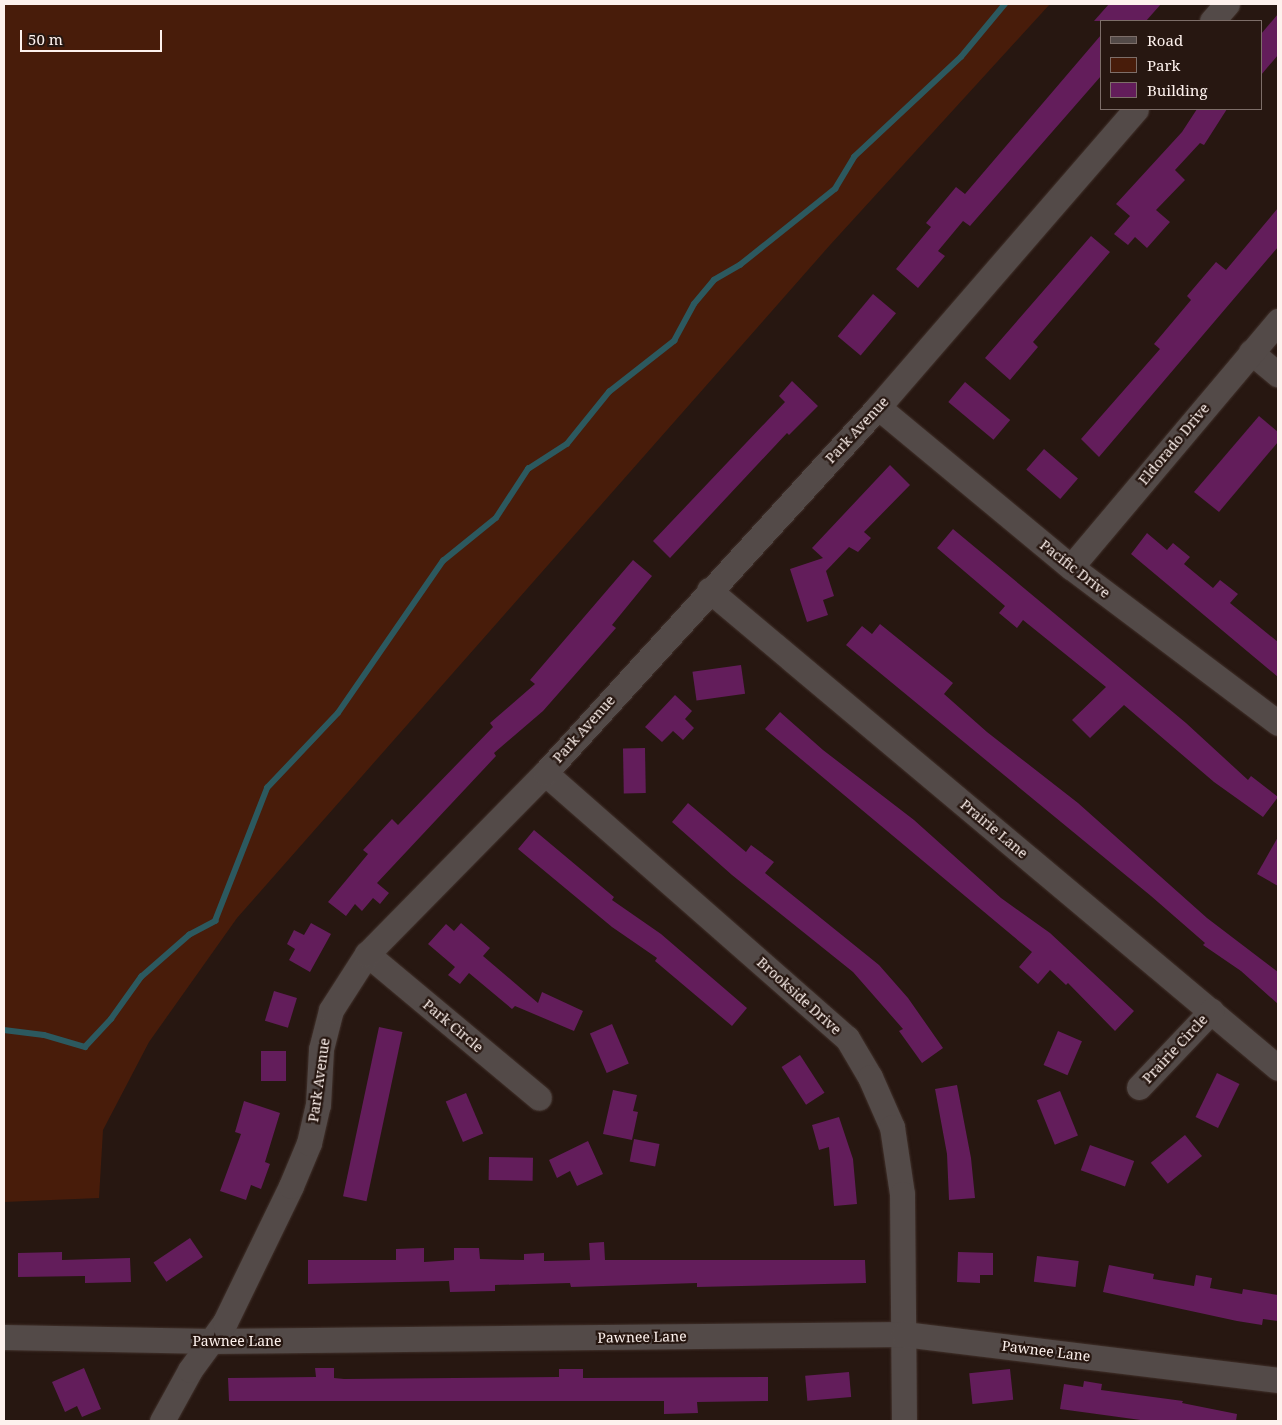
<!DOCTYPE html>
<style>
body{margin:0}
#map{position:relative;width:1282px;height:1425px;overflow:hidden;background:#271711;font-family:"Noto Serif",serif}
div>[style]{position:absolute}
.green>*{inset:0;background:#481c0a}
.stream>*{height:5.5px;margin:-2.75px;padding:0 2.75px;transform-origin:2.75px;border-radius:2.75px;background:#2c595f}
.building>*{inset:0;background:#631d5b;transform-origin:0 0}
.roads{filter:drop-shadow(0 0 1px #41312b) drop-shadow(0 0 1px #41312b)}
.minor>*{height:25px;margin:-12.5px;padding:0 12.5px;transform-origin:12.5px;border-radius:12.5px;background:#534a48}
span{translate:-50% -50%;white-space:nowrap;text-align:center;line-height:1.15;-webkit-text-stroke:4.5px #271711;paint-order:stroke}
.street-label{font-size:14px;color:#fdf1ed}
.frame{position:absolute;inset:0;border:5px solid #fdf1ed;pointer-events:none}
.legend{position:absolute;left:1100px;top:20px;width:162px;height:90px;box-sizing:border-box;background:#271711;border:1px solid #7d6e69;margin:0;padding:6px 9px;list-style:none;font-size:15px;color:#fdf1ed}
.legend li{display:flex;align-items:center;gap:10px;height:25px}
.legend b{width:25px;border:1px solid #7d6e69}
.scale{position:absolute;left:20px;top:30px;width:142px;height:22px;box-sizing:border-box;border:2px solid #fdf1ed;border-top:0;padding-left:6px;font-size:15px;line-height:18px;white-space:nowrap;color:#fdf1ed;-webkit-text-stroke:4px #271711;paint-order:stroke}
</style>
<div id="map">
<div class="green">
<div style="clip-path:polygon(4px 4px,1050px 4px,830px 245px,237px 918px,149px 1042px,103px 1130px,99px 1198px,4px 1202px)"></div>
</div>
<div class="stream">
<div style="left:4px;top:1030px;width:40px;rotate:7.1deg"></div>
<div style="left:44px;top:1035px;width:43px;rotate:16.3deg"></div>
<div style="left:85px;top:1047px;width:38px;rotate:-47deg"></div>
<div style="left:111px;top:1019px;width:52px;rotate:-54.5deg"></div>
<div style="left:141px;top:977px;width:64px;rotate:-41.2deg"></div>
<div style="left:189px;top:935px;width:30px;rotate:-28deg"></div>
<div style="left:215px;top:921px;width:143px;rotate:-68.6deg"></div>
<div style="left:267px;top:788px;width:103px;rotate:-46.6deg"></div>
<div style="left:338px;top:713px;width:185px;rotate:-55.4deg"></div>
<div style="left:443px;top:561px;width:68px;rotate:-39.1deg"></div>
<div style="left:496px;top:518px;width:59px;rotate:-56.9deg"></div>
<div style="left:528px;top:469px;width:46px;rotate:-32.7deg"></div>
<div style="left:567px;top:444px;width:67px;rotate:-51.1deg"></div>
<div style="left:609px;top:392px;width:83px;rotate:-38.1deg"></div>
<div style="left:674px;top:341px;width:42px;rotate:-61.6deg"></div>
<div style="left:694px;top:304px;width:31px;rotate:-50deg"></div>
<div style="left:714px;top:280px;width:30px;rotate:-30deg"></div>
<div style="left:740px;top:265px;width:122px;rotate:-38.7deg"></div>
<div style="left:835px;top:189px;width:37px;rotate:-59deg"></div>
<div style="left:854px;top:157px;width:146px;rotate:-43.1deg"></div>
<div style="left:961px;top:57px;width:69px;rotate:-50.3deg"></div>
</div>
<div class="building">
<div style="clip-path:polygon(1109px 4px,1161px 4px,1146px 21px,1094px 21px)"></div>
<div style="clip-path:polygon(1278px 14px,1278px 55px,1261px 75px,1261px 34px)"></div>
<div style="clip-path:polygon(1101px 35px,1101px 76px,970px 226px,963px 221px,938px 251px,945px 256px,918px 288px,896px 269px,931px 227px,926px 223px,956px 187px,965px 194px)"></div>
<div style="clip-path:polygon(1197px 109px,1227px 109px,1204px 145px,1200px 143px,1175px 170px,1185px 180px,1156px 210px,1170px 222px,1147px 248px,1135px 237px,1128px 245px,1114px 234px,1130px 216px,1116px 204px,1182px 132px)"></div>
<div style="clip-path:polygon(1278px 208px,1278px 247px,1099px 457px,1081px 439px,1160px 349px,1154px 344px,1191px 300px,1187px 296px,1216px 262px,1226px 270px)"></div>
<div style="clip-path:polygon(1091px 236px,1110px 252px,1033px 342px,1038px 347px,1010px 380px,985px 358px)"></div>
<div style="left:873px;top:294px;width:30px;height:55px;rotate:40deg"></div>
<div style="clip-path:polygon(792px 381px,818px 406px,789px 435px,787px 433px,670px 558px,653px 541px,785px 402px,779px 396px)"></div>
<div style="left:965px;top:382px;width:59px;height:26px;rotate:40deg"></div>
<div style="clip-path:polygon(1259px 416px,1278px 432px,1278px 442px,1219px 512px,1194px 492px)"></div>
<div style="left:1044px;top:449px;width:45px;height:27px;rotate:41deg"></div>
<div style="clip-path:polygon(890px 465px,910px 485px,864px 532px,871px 538px,858px 552px,849px 547px,826px 571px,834px 596px,823px 600px,828px 615px,807px 622px,790px 569px,823px 558px,812px 548px)"></div>
<div style="clip-path:polygon(953px 529px,1186px 723px,1248px 780px,1251px 776px,1278px 797px,1263px 817px,1214px 782px,1124px 705px,1090px 738px,1072px 720px,1106px 687px,1023px 620px,1017px 628px,999px 613px,1005px 606px,937px 548px)"></div>
<div style="clip-path:polygon(1147px 533px,1167px 550px,1173px 543px,1190px 557px,1184px 564px,1213px 588px,1220px 580px,1238px 594px,1230px 603px,1278px 642px,1278px 677px,1131px 554px)"></div>
<div style="clip-path:polygon(633px 560px,652px 576px,612px 625px,616px 628px,543px 711px,494px 753px,496px 756px,377px 883px,389px 893px,380px 904px,373px 898px,362px 911px,355px 904px,346px 916px,328px 902px,368px 854px,363px 850px,392px 819px,398px 825px,493px 727px,490px 723px,535px 684px,530px 680px)"></div>
<div style="clip-path:polygon(880px 624px,953px 683px,944px 694px,987px 732px,1078px 803px,1207px 918px,1278px 972px,1278px 1004px,1241px 971px,1203px 945px,1205px 943px,1151px 896px,846px 645px,862px 626px,872px 634px)"></div>
<div style="left:741px;top:665px;width:29px;height:49px;rotate:82deg"></div>
<div style="clip-path:polygon(675px 695px,692px 711px,685px 719px,694px 728px,683px 740px,673px 731px,662px 742px,645px 727px)"></div>
<div style="clip-path:polygon(780px 712px,823px 750px,914px 820px,1001px 898px,1050px 933px,1134px 1011px,1115px 1031px,1068px 983px,1066px 985px,1050px 970px,1038px 984px,1019px 967px,1032px 952px,765px 729px)"></div>
<div style="left:645px;top:748px;width:45px;height:22px;rotate:89deg"></div>
<div style="clip-path:polygon(688px 803px,746px 852px,751px 845px,774px 862px,765px 873px,879px 965px,908px 998px,943px 1048px,922px 1063px,899px 1031px,903px 1029px,853px 972px,732px 875px,672px 822px)"></div>
<div style="clip-path:polygon(534px 830px,614px 897px,612px 900px,661px 934px,747px 1008px,732px 1026px,655px 961px,657px 958px,612px 927px,518px 849px)"></div>
<div style="clip-path:polygon(1278px 837px,1278px 886px,1257px 874px)"></div>
<div style="clip-path:polygon(311px 923px,331px 934px,310px 972px,289px 960px,295px 949px,287px 944px,294px 930px,304px 935px)"></div>
<div style="clip-path:polygon(461px 923px,490px 948px,483px 956px,538px 1003px,542px 992px,583px 1011px,574px 1031px,515px 1006px,512px 1009px,469px 973px,460px 984px,448px 975px,455px 967px,428px 944px,446px 924px,454px 931px)"></div>
<div style="left:274px;top:991px;width:24px;height:31px;rotate:17deg"></div>
<div style="left:612px;top:1024px;width:43px;height:24px;rotate:67deg"></div>
<div style="left:379px;top:1027px;width:24px;height:173px;rotate:12deg"></div>
<div style="left:1058px;top:1031px;width:26px;height:37px;rotate:23deg"></div>
<div style="left:261px;top:1051px;width:25px;height:30px"></div>
<div style="left:800px;top:1055px;width:45px;height:22px;rotate:57deg"></div>
<div style="left:1217px;top:1073px;width:25px;height:49px;rotate:26deg"></div>
<div style="clip-path:polygon(957px 1085px,971px 1158px,975px 1198px,949px 1200px,947px 1154px,935px 1089px)"></div>
<div style="clip-path:polygon(613px 1090px,637px 1095px,633px 1111px,638px 1112px,632px 1140px,603px 1134px)"></div>
<div style="left:1060px;top:1091px;width:48px;height:25px;rotate:68deg"></div>
<div style="left:466px;top:1093px;width:44px;height:22px;rotate:67deg"></div>
<div style="clip-path:polygon(244px 1101px,280px 1113px,265px 1162px,270px 1164px,261px 1189px,251px 1185px,246px 1200px,220px 1191px,241px 1134px,235px 1132px)"></div>
<div style="clip-path:polygon(839px 1117px,853px 1159px,857px 1204px,834px 1206px,829px 1147px,819px 1150px,812px 1125px)"></div>
<div style="left:1185px;top:1135px;width:27px;height:44px;rotate:51deg"></div>
<div style="left:634px;top:1139px;width:26px;height:23px;rotate:11deg"></div>
<div style="clip-path:polygon(588px 1141px,603px 1174px,577px 1186px,570px 1171px,557px 1178px,549px 1160px)"></div>
<div style="left:1090px;top:1145px;width:47px;height:27px;rotate:20deg"></div>
<div style="left:489px;top:1157px;width:44px;height:23px;rotate:1deg"></div>
<div style="left:190px;top:1238px;width:23px;height:44px;rotate:56deg"></div>
<div style="clip-path:polygon(604px 1242px,605px 1260px,865px 1260px,866px 1283px,697px 1287px,697px 1283px,571px 1287px,570px 1283px,495px 1285px,495px 1291px,450px 1292px,449px 1281px,308px 1284px,308px 1260px,396px 1260px,396px 1249px,424px 1248px,424px 1262px,454px 1260px,454px 1248px,479px 1248px,480px 1259px,524px 1260px,524px 1254px,544px 1253px,544px 1261px,590px 1260px,589px 1243px)"></div>
<div style="clip-path:polygon(62px 1252px,62px 1260px,130px 1258px,131px 1282px,85px 1283px,85px 1276px,18px 1277px,18px 1253px)"></div>
<div style="clip-path:polygon(958px 1252px,993px 1253px,993px 1275px,980px 1275px,980px 1283px,957px 1282px)"></div>
<div style="left:1037px;top:1256px;width:42px;height:26px;rotate:7deg"></div>
<div style="clip-path:polygon(1109px 1265px,1154px 1274px,1153px 1279px,1194px 1286px,1196px 1275px,1212px 1278px,1210px 1288px,1242px 1294px,1243px 1289px,1278px 1295px,1278px 1321px,1263px 1319px,1262px 1325px,1237px 1321px,1103px 1292px)"></div>
<div style="clip-path:polygon(84px 1368px,101px 1409px,82px 1417px,77px 1406px,65px 1412px,52px 1382px)"></div>
<div style="clip-path:polygon(315px 1368px,334px 1368px,334px 1378px,344px 1379px,559px 1377px,559px 1369px,583px 1369px,583px 1378px,768px 1377px,768px 1401px,697px 1402px,698px 1413px,664px 1414px,664px 1401px,229px 1401px,228px 1378px,316px 1377px)"></div>
<div style="left:1010px;top:1369px;width:31px;height:41px;rotate:84deg"></div>
<div style="left:849px;top:1372px;width:25px;height:44px;rotate:85deg"></div>
<div style="clip-path:polygon(1084px 1381px,1102px 1384px,1101px 1390px,1183px 1401px,1182px 1403px,1237px 1414px,1236px 1421px,1148px 1421px,1060px 1409px,1064px 1384px,1083px 1387px)"></div>
</div>
<div class="roads">
<div class="minor">
<div style="left:1212px;top:21px;width:23px;rotate:-49deg"></div>
<div style="left:1251px;top:352px;width:35px;rotate:40deg"></div>
<div style="left:878px;top:407px;width:251px;rotate:39.7deg"></div>
<div style="left:1071px;top:567px;width:259px;rotate:37deg"></div>
<div style="left:1071px;top:567px;width:322px;rotate:-49.9deg"></div>
<div style="left:709px;top:590px;width:743px;rotate:40.03deg"></div>
<div style="left:545px;top:773px;width:402px;rotate:41.3deg"></div>
<div style="left:847px;top:1038px;width:45px;rotate:59.5deg"></div>
<div style="left:870px;top:1077px;width:55px;rotate:66.3deg"></div>
<div style="left:892px;top:1127px;width:68px;rotate:81.5deg"></div>
<div style="left:902px;top:1194px;width:227px;rotate:89.5deg"></div>
<div style="left:367px;top:954px;width:224px;rotate:39.9deg"></div>
<div style="left:1139px;top:1087px;width:105px;rotate:-46.5deg"></div>
<div style="left:4px;top:1337px;width:208px;rotate:1.1deg"></div>
<div style="left:212px;top:1341px;width:692px;rotate:-0.58deg"></div>
<div style="left:904px;top:1334px;width:377px;rotate:7deg"></div>
<div style="left:162px;top:1421px;width:58px;rotate:-61.2deg"></div>
<div style="left:190px;top:1370px;width:59px;rotate:-53.9deg"></div>
<div style="left:225px;top:1322px;width:151px;rotate:-64.1deg"></div>
<div style="left:291px;top:1186px;width:47px;rotate:-67.3deg"></div>
<div style="left:309px;top:1143px;width:39px;rotate:-77deg"></div>
<div style="left:318px;top:1105px;width:56px;rotate:-86.9deg"></div>
<div style="left:321px;top:1049px;width:40px;rotate:-75.6deg"></div>
<div style="left:331px;top:1010px;width:67px;rotate:-57.3deg"></div>
<div style="left:367px;top:954px;width:254px;rotate:-45.5deg"></div>
<div style="left:545px;top:773px;width:495px;rotate:-47.7deg"></div>
<div style="left:878px;top:407px;width:394px;rotate:-49.1deg"></div>
</div>
</div>
<div class="street-label">
<span style="left:857px;top:430px;rotate:-47deg">Park Avenue</span>
<span style="left:1174px;top:444px;rotate:-50deg">Eldorado Drive</span>
<span style="left:1075px;top:569px;rotate:38deg">Pacific Drive</span>
<span style="left:584px;top:729px;rotate:-48deg">Park Avenue</span>
<span style="left:994px;top:829px;rotate:40deg">Prairie Lane</span>
<span style="left:799px;top:996px;rotate:42deg">Brookside Drive</span>
<span style="left:453px;top:1026px;rotate:40deg">Park Circle</span>
<span style="left:1175px;top:1049px;rotate:-47deg">Prairie Circle</span>
<span style="left:319px;top:1080px;rotate:-82deg">Park Avenue</span>
<span style="left:642px;top:1337px;rotate:-1deg">Pawnee Lane</span>
<span style="left:237px;top:1341px">Pawnee Lane</span>
<span style="left:1046px;top:1351px;rotate:7deg">Pawnee Lane</span>
</div>
<div class="frame"></div>
<ul class="legend">
<li><b style="height:6px;background:#534a48"></b>Road</li>
<li><b style="height:14px;background:#481c0a"></b>Park</li>
<li><b style="height:14px;background:#631d5b"></b>Building</li>
</ul>
<div class="scale">50 m</div>
</div>
